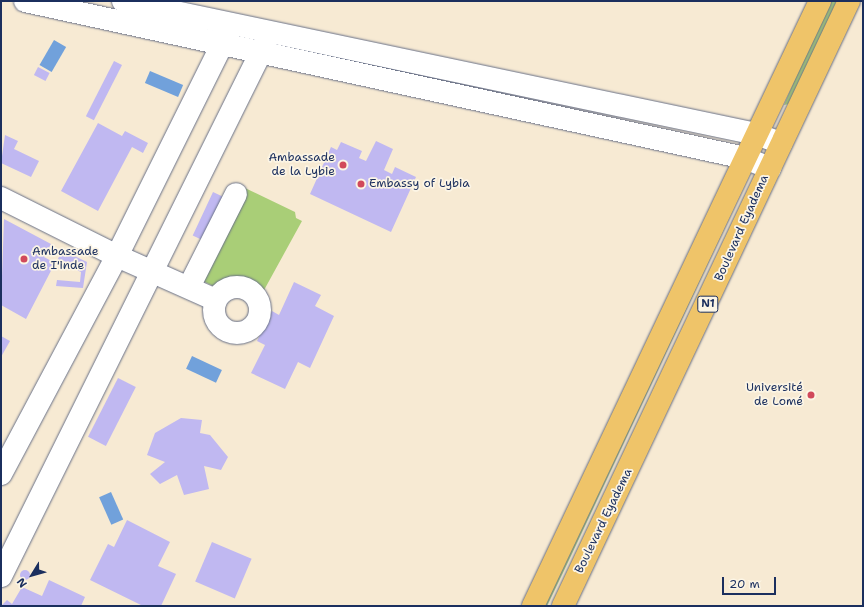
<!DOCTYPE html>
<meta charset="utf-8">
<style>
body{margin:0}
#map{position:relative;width:864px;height:607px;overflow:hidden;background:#f7ead3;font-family:"Shantell Sans",sans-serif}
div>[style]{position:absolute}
.green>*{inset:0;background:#a9ce77}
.water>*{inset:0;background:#71a1db;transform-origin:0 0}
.building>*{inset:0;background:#c0b8f1;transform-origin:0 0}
.round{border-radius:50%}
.roads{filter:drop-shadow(0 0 1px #687087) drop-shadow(0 0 1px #687087)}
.minor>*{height:22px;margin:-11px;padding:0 11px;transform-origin:11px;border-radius:11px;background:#fff}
.minor>.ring{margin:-11px;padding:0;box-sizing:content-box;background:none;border:22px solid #fff;border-radius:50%}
.highway>*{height:22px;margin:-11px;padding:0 11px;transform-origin:11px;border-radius:11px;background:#efc469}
.dots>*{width:11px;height:11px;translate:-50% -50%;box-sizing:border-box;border:2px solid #fcf5e5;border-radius:50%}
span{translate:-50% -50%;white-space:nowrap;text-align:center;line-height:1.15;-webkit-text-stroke:3.5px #fcf5e5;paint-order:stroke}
.shield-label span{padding:1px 3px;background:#fcf5e5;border:1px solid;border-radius:3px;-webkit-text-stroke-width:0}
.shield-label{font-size:11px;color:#1b2f5e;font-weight:700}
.poi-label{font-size:12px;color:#1b2f5e}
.right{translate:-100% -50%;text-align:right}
.left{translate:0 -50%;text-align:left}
.street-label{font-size:12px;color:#1b2f5e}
.frame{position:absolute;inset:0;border:2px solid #1b2f5e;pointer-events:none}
.north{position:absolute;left:12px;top:555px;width:40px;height:40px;-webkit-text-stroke:3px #fcf5e5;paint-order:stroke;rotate:233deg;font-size:11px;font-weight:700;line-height:16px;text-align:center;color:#1b2f5e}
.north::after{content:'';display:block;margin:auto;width:14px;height:18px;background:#1b2f5e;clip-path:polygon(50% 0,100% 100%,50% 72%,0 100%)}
.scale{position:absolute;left:722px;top:577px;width:54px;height:18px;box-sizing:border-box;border:2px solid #1b2f5e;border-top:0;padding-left:5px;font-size:12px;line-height:14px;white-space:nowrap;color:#1b2f5e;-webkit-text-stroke:3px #fcf5e5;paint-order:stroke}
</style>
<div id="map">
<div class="green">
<div style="clip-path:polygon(828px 1px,840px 1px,789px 104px,784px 105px)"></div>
<div style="clip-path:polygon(746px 182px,569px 560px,547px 606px,541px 606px)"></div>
<div style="clip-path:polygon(245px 188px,295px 212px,296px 218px,302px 221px,263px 292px,245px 283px,233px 282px,219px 289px,199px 279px)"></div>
</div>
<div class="water">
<div style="left:54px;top:40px;width:14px;height:29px;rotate:30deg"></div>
<div style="left:150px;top:71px;width:36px;height:13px;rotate:23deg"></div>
<div style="left:192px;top:356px;width:33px;height:14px;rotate:25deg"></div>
<div style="left:111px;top:492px;width:30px;height:13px;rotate:66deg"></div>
</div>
<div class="building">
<div style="left:114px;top:61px;width:9px;height:62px;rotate:27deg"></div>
<div style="left:38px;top:67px;width:13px;height:9px;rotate:27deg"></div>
<div style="clip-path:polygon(98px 123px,122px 136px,125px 131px,148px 143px,143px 153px,132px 147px,98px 211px,61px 191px)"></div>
<div style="clip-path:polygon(5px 135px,18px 141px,14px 149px,39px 161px,31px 177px,1px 163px)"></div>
<div style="clip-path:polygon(376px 141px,393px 149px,384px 170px,392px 174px,395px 167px,416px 177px,391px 232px,310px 194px,331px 147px,337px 150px,341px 142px,362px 151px,359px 158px,366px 161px)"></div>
<div style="left:213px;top:192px;width:14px;height:48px;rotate:25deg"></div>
<div style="clip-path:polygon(4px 219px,51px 244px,44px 257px,55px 263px,26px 319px,1px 305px)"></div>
<div style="clip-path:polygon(62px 250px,87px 262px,83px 288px,56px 286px,57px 280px,80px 282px,81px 272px,57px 261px)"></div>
<div style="clip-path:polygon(294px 282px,321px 295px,315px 306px,334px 316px,310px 368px,298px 362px,285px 389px,251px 373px,265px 345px,257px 341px,272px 311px,279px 315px)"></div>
<div style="clip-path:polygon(1px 336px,10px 341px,1px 357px)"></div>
<div style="left:118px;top:378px;width:20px;height:66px;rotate:27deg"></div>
<div style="clip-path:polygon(181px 418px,202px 420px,200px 433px,210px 435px,228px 457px,221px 470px,204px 466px,209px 489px,184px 495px,177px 475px,160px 484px,150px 474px,165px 462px,147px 455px,155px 433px)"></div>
<div style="clip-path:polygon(127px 520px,170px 542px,158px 566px,176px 574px,161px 606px,143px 606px,90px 580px,108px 544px,114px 547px)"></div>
<div style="left:212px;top:542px;width:43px;height:43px;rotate:23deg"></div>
<div class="round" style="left:20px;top:570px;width:10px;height:10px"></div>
<div style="clip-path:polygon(49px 580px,85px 597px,81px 606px,1px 606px,7px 600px,12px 604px,22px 587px,42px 596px)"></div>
</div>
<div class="roads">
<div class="minor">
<div style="left:25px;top:1px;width:737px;rotate:12.3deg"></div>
<div style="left:745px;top:158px;width:27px;rotate:22deg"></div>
<div style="left:123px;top:1px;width:647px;rotate:11.87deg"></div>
<div style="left:756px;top:134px;width:27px;rotate:20deg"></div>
<div style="left:1px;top:198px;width:130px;rotate:26.6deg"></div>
<div style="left:117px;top:256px;width:108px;rotate:24deg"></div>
<div style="left:189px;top:287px;width:104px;rotate:-63.2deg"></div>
<div class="ring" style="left:214px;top:287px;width:24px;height:24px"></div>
<div style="left:1px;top:474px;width:247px;rotate:-62deg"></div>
<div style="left:117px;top:256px;width:250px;rotate:-63.6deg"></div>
<div style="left:1px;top:576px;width:596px;rotate:-63.61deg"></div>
</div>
<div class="highway">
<div style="left:533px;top:606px;width:670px;rotate:-64.62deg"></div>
<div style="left:563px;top:606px;width:669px;rotate:-64.7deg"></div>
</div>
</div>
<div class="dots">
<div style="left:343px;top:165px;background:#d1495b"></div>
<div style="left:361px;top:184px;background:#d1495b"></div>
<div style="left:24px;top:259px;background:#d1495b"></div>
<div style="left:811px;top:395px;background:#d1495b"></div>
</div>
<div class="shield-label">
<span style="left:708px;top:304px">N1</span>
</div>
<div class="poi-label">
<span class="right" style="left:335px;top:165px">Ambassade<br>de la Lybie</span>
<span class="left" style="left:369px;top:184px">Embassy of Lybia</span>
<span class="left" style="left:32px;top:259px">Ambassade<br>de I'inde</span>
<span class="right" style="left:803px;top:395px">Université<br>de Lomé</span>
</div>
<div class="street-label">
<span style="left:742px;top:228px;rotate:-66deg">Boulevard Eyadema</span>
<span style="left:604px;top:521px;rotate:-64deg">Boulevard Eyadema</span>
</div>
<div class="frame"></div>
<div class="north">N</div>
<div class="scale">20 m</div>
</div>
